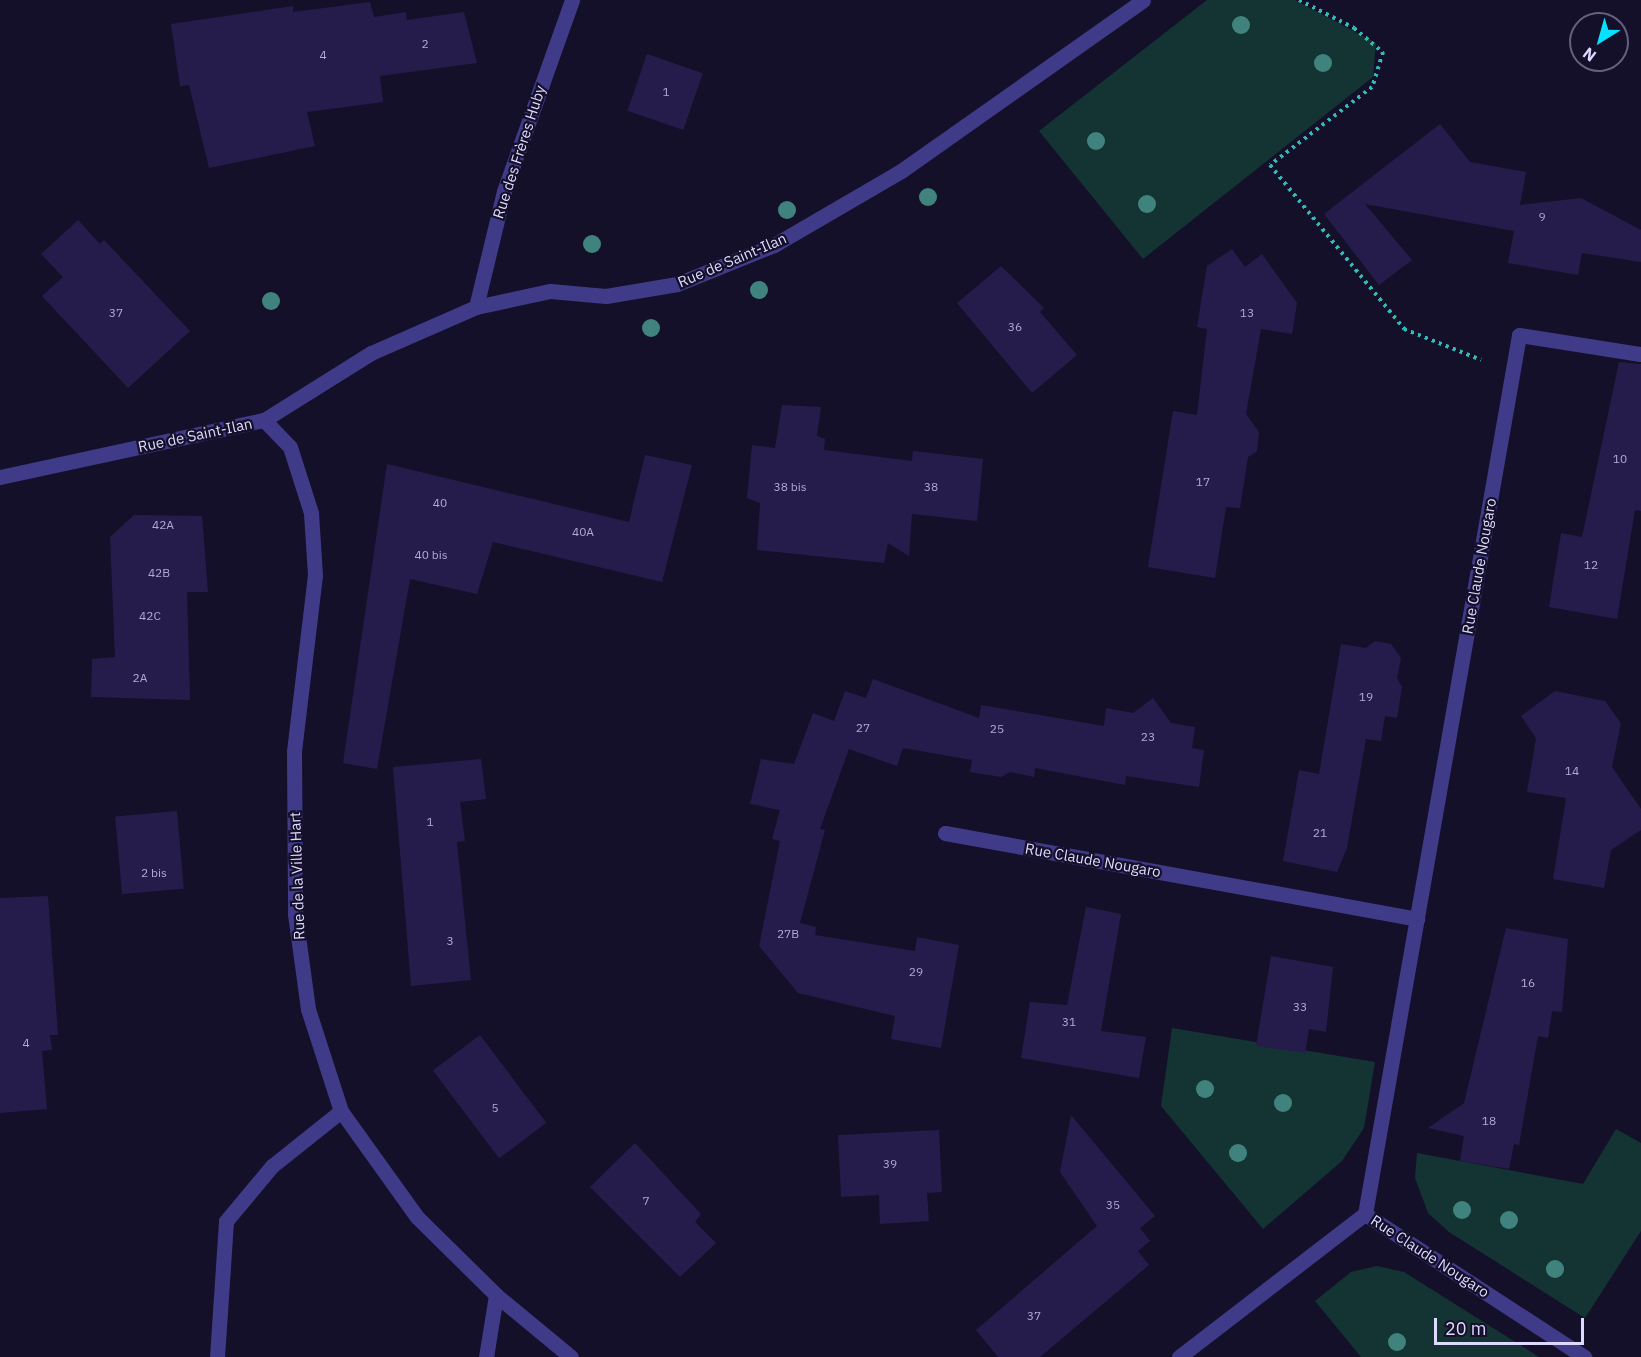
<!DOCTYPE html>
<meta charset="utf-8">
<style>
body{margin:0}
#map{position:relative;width:1641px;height:1357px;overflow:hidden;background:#151029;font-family:"IBM Plex Sans",sans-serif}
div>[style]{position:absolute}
.green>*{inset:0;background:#133433}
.building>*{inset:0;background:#261c4b;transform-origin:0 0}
.path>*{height:4px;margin-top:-2px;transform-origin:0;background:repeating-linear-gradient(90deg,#30bcb6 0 3px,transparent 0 7.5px)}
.service>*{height:15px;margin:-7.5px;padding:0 7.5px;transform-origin:7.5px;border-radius:7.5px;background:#403b89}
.minor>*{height:15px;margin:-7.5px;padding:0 7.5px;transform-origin:7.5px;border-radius:7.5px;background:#403b89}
.tertiary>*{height:15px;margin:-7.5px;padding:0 7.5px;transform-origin:7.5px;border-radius:7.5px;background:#403b89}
.trees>*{width:18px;height:18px;margin:-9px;border-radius:50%;background:#40837e}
span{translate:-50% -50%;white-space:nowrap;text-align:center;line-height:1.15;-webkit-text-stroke:4.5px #151029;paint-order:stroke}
.number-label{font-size:12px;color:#b0aad2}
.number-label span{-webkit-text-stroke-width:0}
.street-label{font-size:15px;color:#ded9ff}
.north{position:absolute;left:1569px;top:12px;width:60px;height:60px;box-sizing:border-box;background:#151029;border:2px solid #65607f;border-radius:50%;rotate:217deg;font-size:16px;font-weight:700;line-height:24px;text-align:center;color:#ded9ff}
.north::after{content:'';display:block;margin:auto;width:21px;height:27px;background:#05e1ff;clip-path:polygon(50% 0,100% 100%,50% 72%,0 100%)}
.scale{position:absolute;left:1434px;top:1318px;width:150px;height:27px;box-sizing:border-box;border:3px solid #ded9ff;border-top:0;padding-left:8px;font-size:18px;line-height:21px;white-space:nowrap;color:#ded9ff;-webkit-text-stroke:4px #151029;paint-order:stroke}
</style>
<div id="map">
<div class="green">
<div style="clip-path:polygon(1207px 0,1295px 0,1376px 43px,1373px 77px,1143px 259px,1039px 131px)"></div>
<div style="clip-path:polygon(1172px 1028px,1375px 1062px,1364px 1128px,1342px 1161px,1263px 1229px,1161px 1106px)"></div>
<div style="clip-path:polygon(1616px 1129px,1641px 1143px,1641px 1231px,1585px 1318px,1449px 1232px,1428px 1213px,1415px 1178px,1417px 1153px,1583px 1184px)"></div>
<div style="clip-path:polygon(1377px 1266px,1404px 1272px,1539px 1357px,1361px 1357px,1315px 1301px,1351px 1272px)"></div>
</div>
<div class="building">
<div style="clip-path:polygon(370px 2px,374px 17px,406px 12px,407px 20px,464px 12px,477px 63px,380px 76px,383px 102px,307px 112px,315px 146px,209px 168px,189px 85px,180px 86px,171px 24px,293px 6px,293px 12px)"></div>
<div style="left:647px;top:54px;width:59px;height:60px;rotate:19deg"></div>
<div style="clip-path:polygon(1440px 124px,1470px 162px,1526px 172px,1520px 205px,1581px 198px,1641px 230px,1641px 262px,1582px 253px,1578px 275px,1508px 263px,1514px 231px,1365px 204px,1412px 260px,1379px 285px,1324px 214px)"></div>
<div style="clip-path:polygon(78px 220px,100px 244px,104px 240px,190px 331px,128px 388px,42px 296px,63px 277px,41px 254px)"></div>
<div style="clip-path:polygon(1232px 249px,1245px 267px,1262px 254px,1297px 303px,1292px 334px,1261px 329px,1246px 414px,1259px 432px,1257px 451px,1248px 457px,1240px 508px,1226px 507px,1215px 578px,1148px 567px,1173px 411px,1197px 415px,1207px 329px,1197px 327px,1207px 266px)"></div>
<div style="clip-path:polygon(1001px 266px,1044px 308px,1040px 312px,1077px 355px,1032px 393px,957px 303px)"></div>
<div style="clip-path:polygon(1619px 362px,1641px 364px,1641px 511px,1635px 510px,1617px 619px,1549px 607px,1561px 533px,1582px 537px)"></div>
<div style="clip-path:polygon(782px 405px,821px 407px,817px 436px,825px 439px,824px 450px,912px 461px,913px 451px,983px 459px,977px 521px,912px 514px,909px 556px,888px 543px,884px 563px,757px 550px,760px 503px,747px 498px,752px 445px,775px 448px)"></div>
<div style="clip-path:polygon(645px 455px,692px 465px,662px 582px,493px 542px,477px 594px,410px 579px,377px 769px,343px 763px,387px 464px,629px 522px)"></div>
<div style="clip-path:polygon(134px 515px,202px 516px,208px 592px,187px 592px,190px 700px,91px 697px,92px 659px,115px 657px,110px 537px)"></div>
<div style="clip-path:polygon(1375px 641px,1391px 644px,1401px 658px,1397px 678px,1402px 687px,1397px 718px,1385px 716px,1381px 741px,1366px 739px,1347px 848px,1337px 872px,1283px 861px,1299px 770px,1319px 774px,1341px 644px,1366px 648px)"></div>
<div style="clip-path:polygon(873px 679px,979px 718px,981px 705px,1104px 726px,1106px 708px,1133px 713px,1153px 698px,1171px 723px,1195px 727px,1192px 748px,1204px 750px,1199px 787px,1126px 776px,1125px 785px,1035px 768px,1034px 777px,1010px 772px,1001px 777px,970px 772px,972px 760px,903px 748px,897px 766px,849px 749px,820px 829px,825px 830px,800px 923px,816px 927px,815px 935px,915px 951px,917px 937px,959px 945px,941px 1048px,891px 1039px,895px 1016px,798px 993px,759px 946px,780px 841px,772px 839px,780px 810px,750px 804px,761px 759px,794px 764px,813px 713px,834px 721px,845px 691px,866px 698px)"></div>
<div style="clip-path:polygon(1555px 691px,1605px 701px,1621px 723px,1612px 767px,1641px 809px,1641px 830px,1611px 850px,1604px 888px,1553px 879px,1566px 798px,1527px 792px,1536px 738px,1521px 716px)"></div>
<div style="clip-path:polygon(481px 759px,486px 799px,460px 802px,465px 841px,457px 842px,471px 980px,411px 986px,393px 767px)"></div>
<div style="left:177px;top:811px;width:78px;height:62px;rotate:85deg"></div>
<div style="clip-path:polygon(48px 896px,58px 1035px,50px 1035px,52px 1050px,42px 1051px,47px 1109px,0 1113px,0 898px)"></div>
<div style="clip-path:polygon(1086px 907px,1121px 914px,1101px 1031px,1146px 1037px,1139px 1078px,1021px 1058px,1030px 1002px,1067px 1005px)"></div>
<div style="clip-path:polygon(1506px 928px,1568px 939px,1562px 1012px,1552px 1011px,1548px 1038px,1538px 1036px,1519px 1145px,1514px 1144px,1509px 1169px,1460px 1161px,1464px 1136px,1428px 1128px,1464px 1103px)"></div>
<div style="clip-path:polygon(1271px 956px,1333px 967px,1326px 1032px,1309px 1029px,1305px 1053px,1256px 1046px)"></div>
<div style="left:480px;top:1035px;width:110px;height:59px;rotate:53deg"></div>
<div style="clip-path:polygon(1071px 1115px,1155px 1216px,1140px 1228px,1150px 1241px,1138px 1251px,1149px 1265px,1040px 1357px,998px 1357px,976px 1330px,1097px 1226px,1060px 1172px)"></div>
<div style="clip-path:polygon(939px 1130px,942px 1192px,927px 1193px,929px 1221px,880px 1224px,879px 1195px,841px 1197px,838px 1135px)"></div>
<div style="clip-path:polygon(635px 1143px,701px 1214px,695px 1222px,716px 1243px,680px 1277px,590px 1187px)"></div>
</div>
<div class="path">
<div style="left:1299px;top:0;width:62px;rotate:27deg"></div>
<div style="left:1354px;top:28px;width:38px;rotate:40deg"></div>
<div style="left:1383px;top:52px;width:37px;rotate:107deg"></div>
<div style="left:1372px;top:87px;width:128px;rotate:142.6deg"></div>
<div style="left:1270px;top:165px;width:212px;rotate:50.7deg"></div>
<div style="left:1404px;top:329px;width:83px;rotate:21.9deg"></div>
</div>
<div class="service">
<div style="left:217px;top:1357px;width:136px;rotate:-86.2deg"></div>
<div style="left:226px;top:1221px;width:72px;rotate:-50.1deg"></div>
<div style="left:272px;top:1166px;width:88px;rotate:-38.6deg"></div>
</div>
<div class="minor">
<div style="left:476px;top:307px;width:119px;rotate:-76.4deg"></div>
<div style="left:504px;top:191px;width:203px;rotate:-70.4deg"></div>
<div style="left:264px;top:420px;width:37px;rotate:46deg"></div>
<div style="left:290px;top:447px;width:69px;rotate:72.3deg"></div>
<div style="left:311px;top:513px;width:62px;rotate:86.3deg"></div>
<div style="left:315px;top:575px;width:178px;rotate:96.8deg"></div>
<div style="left:294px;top:752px;width:162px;rotate:89.6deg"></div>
<div style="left:295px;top:914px;width:96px;rotate:82.2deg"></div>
<div style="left:308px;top:1009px;width:107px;rotate:72.1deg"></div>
<div style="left:341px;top:1111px;width:130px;rotate:54.4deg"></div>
<div style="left:417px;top:1217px;width:111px;rotate:44.6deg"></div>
<div style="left:496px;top:1295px;width:97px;rotate:39.6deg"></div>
<div style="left:945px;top:833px;width:480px;rotate:10.3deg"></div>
<div style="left:1365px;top:1214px;width:892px;rotate:-80.06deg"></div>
<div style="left:1519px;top:335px;width:123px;rotate:8.9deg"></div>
<div style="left:486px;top:1357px;width:63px;rotate:-80.8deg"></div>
<div style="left:1179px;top:1357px;width:235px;rotate:-37.6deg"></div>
<div style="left:1365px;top:1214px;width:262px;rotate:33.1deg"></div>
</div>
<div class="tertiary">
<div style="left:0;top:477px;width:270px;rotate:-12.2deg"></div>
<div style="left:264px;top:420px;width:126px;rotate:-32.1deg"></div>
<div style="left:371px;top:353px;width:115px;rotate:-23.7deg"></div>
<div style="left:476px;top:307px;width:76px;rotate:-12.2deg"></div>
<div style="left:550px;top:291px;width:56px;rotate:5.1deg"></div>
<div style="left:606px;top:296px;width:72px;rotate:-9.6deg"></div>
<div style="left:677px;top:284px;width:105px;rotate:-21.9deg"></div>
<div style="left:774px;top:245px;width:147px;rotate:-30.2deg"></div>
<div style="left:901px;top:171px;width:296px;rotate:-35.2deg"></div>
</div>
<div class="trees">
<div style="left:1241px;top:25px"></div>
<div style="left:1323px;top:63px"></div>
<div style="left:1096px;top:141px"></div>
<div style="left:928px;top:197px"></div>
<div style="left:1147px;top:204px"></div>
<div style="left:787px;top:210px"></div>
<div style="left:592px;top:244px"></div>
<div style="left:759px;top:290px"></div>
<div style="left:271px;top:301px"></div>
<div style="left:651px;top:328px"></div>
<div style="left:1205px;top:1089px"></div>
<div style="left:1283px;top:1103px"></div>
<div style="left:1238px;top:1153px"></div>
<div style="left:1462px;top:1210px"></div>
<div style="left:1509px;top:1220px"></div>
<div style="left:1555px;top:1269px"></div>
<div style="left:1397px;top:1342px"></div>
</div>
<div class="number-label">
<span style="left:425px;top:44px">2</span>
<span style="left:323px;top:55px">4</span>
<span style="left:666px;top:92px">1</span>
<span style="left:1542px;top:217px">9</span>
<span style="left:116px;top:313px">37</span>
<span style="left:1247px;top:313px">13</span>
<span style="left:1015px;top:327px">36</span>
<span style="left:1620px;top:459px">10</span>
<span style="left:1203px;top:482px">17</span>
<span style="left:790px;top:487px">38 bis</span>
<span style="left:931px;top:487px">38</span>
<span style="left:440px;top:503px">40</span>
<span style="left:163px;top:525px">42A</span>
<span style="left:583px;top:532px">40A</span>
<span style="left:431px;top:555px">40 bis</span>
<span style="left:1591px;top:565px">12</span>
<span style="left:159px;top:573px">42B</span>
<span style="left:150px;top:616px">42C</span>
<span style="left:140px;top:678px">2A</span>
<span style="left:1366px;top:697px">19</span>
<span style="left:863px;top:728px">27</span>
<span style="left:997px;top:729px">25</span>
<span style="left:1148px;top:737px">23</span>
<span style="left:1572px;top:771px">14</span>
<span style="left:430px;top:822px">1</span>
<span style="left:1320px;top:833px">21</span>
<span style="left:154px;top:873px">2 bis</span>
<span style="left:788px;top:934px">27B</span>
<span style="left:450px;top:941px">3</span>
<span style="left:916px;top:972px">29</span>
<span style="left:1528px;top:983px">16</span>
<span style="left:1300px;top:1007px">33</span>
<span style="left:1069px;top:1022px">31</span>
<span style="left:26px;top:1043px">4</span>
<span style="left:495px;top:1108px">5</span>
<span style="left:1489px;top:1121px">18</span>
<span style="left:890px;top:1164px">39</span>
<span style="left:646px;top:1201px">7</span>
<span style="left:1113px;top:1205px">35</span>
<span style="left:1034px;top:1316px">37</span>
</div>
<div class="street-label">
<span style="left:519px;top:152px;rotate:-72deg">Rue des Frères Huby</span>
<span style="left:732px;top:260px;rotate:-23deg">Rue de Saint-Ilan</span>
<span style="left:195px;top:435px;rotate:-12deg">Rue de Saint-Ilan</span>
<span style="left:1479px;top:566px;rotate:-80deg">Rue Claude Nougaro</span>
<span style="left:1093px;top:860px;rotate:10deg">Rue Claude Nougaro</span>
<span style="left:297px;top:876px;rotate:-92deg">Rue de la Ville Hart</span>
<span style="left:1430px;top:1256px;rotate:33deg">Rue Claude Nougaro</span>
</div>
<div class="north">N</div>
<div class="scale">20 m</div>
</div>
